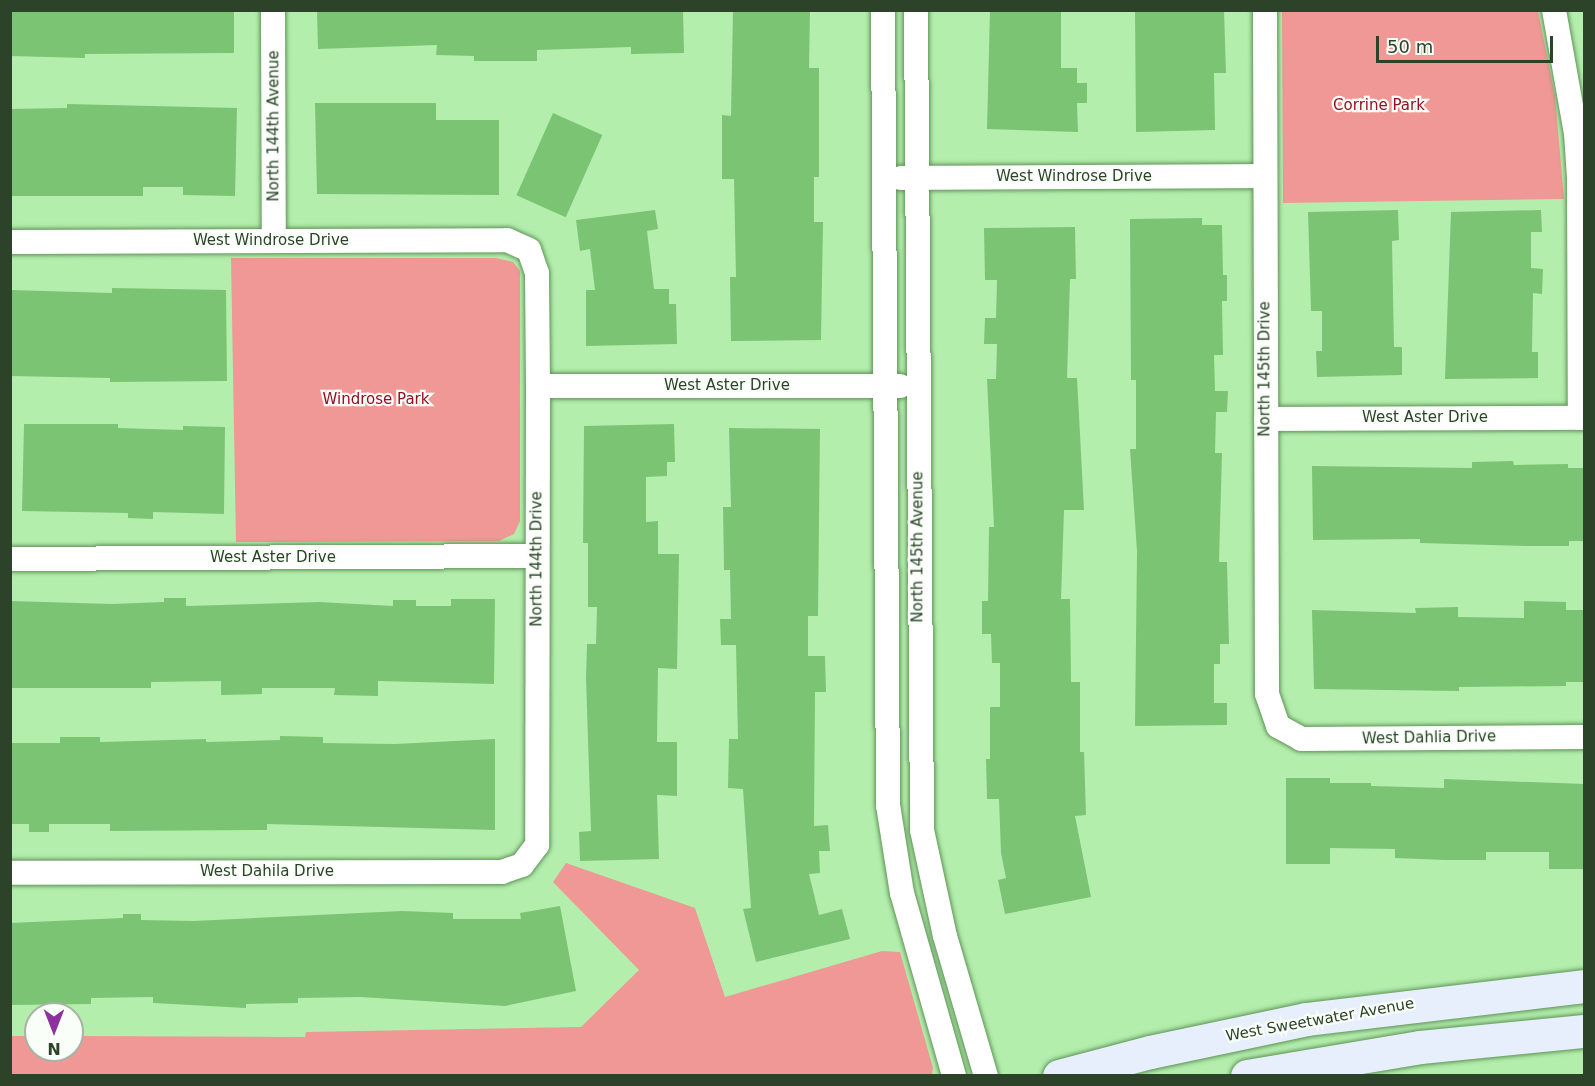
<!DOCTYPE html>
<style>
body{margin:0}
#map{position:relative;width:1595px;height:1086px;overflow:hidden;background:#b4eead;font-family:"DejaVu Sans",sans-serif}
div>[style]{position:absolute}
.green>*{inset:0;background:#f09895}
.building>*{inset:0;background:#7bc473;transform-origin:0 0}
.roads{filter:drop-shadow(0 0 2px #5f9458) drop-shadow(0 0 2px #5f9458)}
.street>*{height:24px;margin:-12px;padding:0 12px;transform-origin:12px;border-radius:12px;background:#fff}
.secondary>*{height:33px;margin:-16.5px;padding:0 16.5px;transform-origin:16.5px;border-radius:16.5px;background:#e8effc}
span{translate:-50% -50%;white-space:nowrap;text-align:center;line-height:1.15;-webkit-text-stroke:4.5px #f9fef8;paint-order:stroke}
.park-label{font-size:15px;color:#950f23}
.street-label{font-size:15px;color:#2c4329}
.frame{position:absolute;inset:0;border:12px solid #2c4329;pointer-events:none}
.north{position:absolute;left:24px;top:1002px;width:60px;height:60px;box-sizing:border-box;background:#f9fef8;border:2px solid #a7b3a5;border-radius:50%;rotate:180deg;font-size:16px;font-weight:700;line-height:24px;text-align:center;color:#2c4329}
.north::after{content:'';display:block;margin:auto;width:21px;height:27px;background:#8d319c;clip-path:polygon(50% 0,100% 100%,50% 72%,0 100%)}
.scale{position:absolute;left:1376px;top:36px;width:177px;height:27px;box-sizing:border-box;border:3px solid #2c4329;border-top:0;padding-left:8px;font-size:18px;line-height:21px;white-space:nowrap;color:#2c4329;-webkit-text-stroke:4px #f9fef8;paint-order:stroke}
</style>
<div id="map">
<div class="green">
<div style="clip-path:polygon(1282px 11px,1538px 11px,1555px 96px,1564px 199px,1283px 203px)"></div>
<div style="clip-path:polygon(231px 258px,496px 258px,513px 262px,520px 271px,520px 521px,514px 534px,499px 541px,236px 542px)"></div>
<div style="clip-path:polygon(566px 863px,695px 908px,725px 997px,882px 951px,900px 952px,933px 1068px,932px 1075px,11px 1075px,11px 1036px,36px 1036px,36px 1050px,72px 1050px,72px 1036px,305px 1037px,306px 1032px,581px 1027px,639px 970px,553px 882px)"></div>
</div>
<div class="building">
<div style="clip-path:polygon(10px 10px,234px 10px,234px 53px,85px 54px,85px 58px,10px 56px)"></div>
<div style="clip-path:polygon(317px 10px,683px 10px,684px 53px,631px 54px,631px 47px,537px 50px,537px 61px,474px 61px,474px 56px,436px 55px,437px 45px,318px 49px)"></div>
<div style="clip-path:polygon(733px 10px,810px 10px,809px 68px,819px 68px,819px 177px,814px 177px,814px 222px,823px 222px,821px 340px,731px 341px,730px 277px,736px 277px,734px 179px,722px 179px,722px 115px,731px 116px)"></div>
<div style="clip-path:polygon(990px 10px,1061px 10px,1061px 68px,1077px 68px,1077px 83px,1087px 83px,1087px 103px,1077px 103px,1078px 132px,987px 129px)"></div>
<div style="clip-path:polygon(1135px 10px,1224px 10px,1226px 73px,1214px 73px,1215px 130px,1136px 132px)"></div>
<div style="clip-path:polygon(315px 103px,436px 103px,436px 120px,499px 120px,499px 195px,317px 194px)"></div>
<div style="clip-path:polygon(67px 104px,237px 108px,235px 196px,183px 195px,183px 187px,143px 187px,143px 196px,10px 196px,10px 109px,67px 108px)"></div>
<div style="left:553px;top:113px;width:54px;height:90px;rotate:24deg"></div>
<div style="clip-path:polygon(655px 210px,658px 229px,647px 231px,654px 289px,669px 289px,669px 304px,676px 304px,677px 344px,586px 346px,586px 290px,595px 290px,590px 249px,580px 251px,576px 220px)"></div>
<div style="clip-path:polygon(1398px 210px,1399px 240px,1392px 241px,1394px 347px,1402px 347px,1402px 375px,1317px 377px,1316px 351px,1322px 351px,1322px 311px,1311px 311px,1308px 212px)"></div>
<div style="clip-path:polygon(1541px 210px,1542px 232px,1531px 232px,1531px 268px,1543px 269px,1542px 294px,1533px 293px,1532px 352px,1538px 352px,1538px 378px,1445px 379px,1451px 212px)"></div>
<div style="clip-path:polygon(1202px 218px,1202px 225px,1222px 225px,1223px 275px,1227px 275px,1227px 301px,1222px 301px,1223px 355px,1214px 355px,1215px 391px,1228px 391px,1227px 412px,1216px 412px,1215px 453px,1222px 453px,1219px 562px,1227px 562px,1229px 644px,1220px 644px,1220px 664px,1214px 664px,1214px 703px,1227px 703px,1227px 725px,1135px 726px,1137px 551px,1130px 449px,1136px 449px,1136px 380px,1131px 380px,1130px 219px)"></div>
<div style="clip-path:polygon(1075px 227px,1076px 279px,1070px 279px,1067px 378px,1077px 378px,1084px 510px,1064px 510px,1061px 599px,1070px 599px,1071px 682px,1080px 682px,1080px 752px,1084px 752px,1086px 815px,1075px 816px,1091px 897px,1005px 914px,998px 880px,1006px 878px,1001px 853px,999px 799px,987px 799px,986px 759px,990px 759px,990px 707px,1000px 707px,1000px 663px,992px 663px,991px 634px,982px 634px,982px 601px,988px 601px,989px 527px,994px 527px,987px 379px,996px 379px,997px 344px,984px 344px,985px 318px,996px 318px,997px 280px,985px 280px,984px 228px)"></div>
<div style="clip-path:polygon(112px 288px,226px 290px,227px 381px,110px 382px,110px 378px,10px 376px,10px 290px,112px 293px)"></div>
<div style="clip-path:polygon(24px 424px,118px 424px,118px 428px,183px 430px,183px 426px,225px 427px,224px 514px,153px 512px,153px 519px,128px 518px,128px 513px,22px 511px)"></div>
<div style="clip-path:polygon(674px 424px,675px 462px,667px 462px,667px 476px,646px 477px,646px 522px,658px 521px,658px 554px,679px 554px,677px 669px,658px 668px,657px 742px,677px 742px,677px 796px,657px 795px,659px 859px,580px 861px,579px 832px,591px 831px,586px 678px,587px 644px,596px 644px,597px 607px,588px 607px,588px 543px,583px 543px,584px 426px)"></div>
<div style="clip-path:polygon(729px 428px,820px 429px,818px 616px,808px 616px,808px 656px,825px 656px,826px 692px,815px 692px,814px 826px,828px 825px,830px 851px,819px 851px,820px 873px,809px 874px,819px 915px,842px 909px,850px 939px,756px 962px,743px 909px,751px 908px,743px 789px,728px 788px,729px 739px,738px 739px,736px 645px,721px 645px,720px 619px,731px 619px,730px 570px,724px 570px,723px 507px,731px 507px)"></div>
<div style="clip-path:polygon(1513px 461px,1514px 465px,1568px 464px,1568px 468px,1584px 468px,1584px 541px,1569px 541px,1569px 546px,1526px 546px,1420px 543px,1420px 539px,1313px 540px,1312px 466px,1472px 468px,1472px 462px)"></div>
<div style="clip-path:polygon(164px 598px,186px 598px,186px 606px,319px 602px,393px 606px,393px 600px,416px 600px,416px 606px,451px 606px,451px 599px,495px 599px,494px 684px,378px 681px,378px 696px,334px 695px,335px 688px,262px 688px,262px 694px,221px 695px,221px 681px,151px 682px,151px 688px,10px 688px,10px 601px,112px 604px,164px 602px)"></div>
<div style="clip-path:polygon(1524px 601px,1566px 602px,1566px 610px,1584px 610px,1584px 682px,1566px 682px,1566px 686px,1459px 687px,1459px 691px,1314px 689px,1312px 610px,1416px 613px,1415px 608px,1458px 607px,1458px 617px,1524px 618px)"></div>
<div style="clip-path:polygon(280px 736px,323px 737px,323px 743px,395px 744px,495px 739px,495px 830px,267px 824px,267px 830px,110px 831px,110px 824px,49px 824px,49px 832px,29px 832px,29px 824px,10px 824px,10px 743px,60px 743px,60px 737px,100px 737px,100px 742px,206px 739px,206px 742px,280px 740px)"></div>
<div style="clip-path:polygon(1286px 778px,1330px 778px,1330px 783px,1371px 783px,1371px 786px,1444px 788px,1444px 779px,1584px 784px,1584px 869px,1549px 869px,1549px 852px,1486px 852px,1486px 860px,1445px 860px,1395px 858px,1395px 849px,1330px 848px,1330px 864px,1286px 864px)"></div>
<div style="clip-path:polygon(560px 906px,576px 991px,505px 1006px,360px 997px,298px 998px,298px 1003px,246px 1004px,246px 1008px,153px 1003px,153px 997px,91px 998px,91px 1004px,10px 1005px,10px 923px,123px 918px,123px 914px,141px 914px,141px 920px,194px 921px,402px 911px,453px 913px,453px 919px,521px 919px,520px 913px)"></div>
</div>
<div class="roads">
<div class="street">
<div style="left:273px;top:10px;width:231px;rotate:89.8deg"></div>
<div style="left:883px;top:10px;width:795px;rotate:89.64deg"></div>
<div style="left:888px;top:805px;width:89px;rotate:81deg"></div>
<div style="left:902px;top:893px;width:190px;rotate:74.1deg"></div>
<div style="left:916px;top:10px;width:820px;rotate:89.58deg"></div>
<div style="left:922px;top:830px;width:108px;rotate:77.8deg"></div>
<div style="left:945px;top:936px;width:146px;rotate:73.7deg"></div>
<div style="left:1265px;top:10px;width:684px;rotate:89.83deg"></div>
<div style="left:1267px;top:694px;width:34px;rotate:71deg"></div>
<div style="left:1278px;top:726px;width:26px;rotate:29deg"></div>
<div style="left:1301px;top:739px;width:283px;rotate:-0.4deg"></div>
<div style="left:1554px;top:10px;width:125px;rotate:79.9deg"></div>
<div style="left:1576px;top:133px;width:45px;rotate:86.2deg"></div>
<div style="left:1579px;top:178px;width:240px;rotate:89.8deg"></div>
<div style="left:901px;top:178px;width:364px;rotate:-0.3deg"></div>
<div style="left:10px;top:242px;width:497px;rotate:-0.2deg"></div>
<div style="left:507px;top:240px;width:24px;rotate:24deg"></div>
<div style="left:529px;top:250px;width:24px;rotate:71deg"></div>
<div style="left:537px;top:273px;width:113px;rotate:89.5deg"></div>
<div style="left:538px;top:386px;width:459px;rotate:90.1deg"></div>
<div style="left:537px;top:845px;width:25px;rotate:127deg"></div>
<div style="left:522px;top:865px;width:21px;rotate:161deg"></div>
<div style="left:502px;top:872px;width:492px;rotate:179.9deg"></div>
<div style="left:538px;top:386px;width:362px"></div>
<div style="left:1266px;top:419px;width:318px;rotate:-0.2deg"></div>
<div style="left:10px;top:559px;width:526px;rotate:-0.33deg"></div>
</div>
<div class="secondary">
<div style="left:1059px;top:1076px;width:94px;rotate:-14.8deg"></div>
<div style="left:1150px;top:1052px;width:160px;rotate:-11.9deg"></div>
<div style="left:1307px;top:1019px;width:279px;rotate:-6.8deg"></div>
<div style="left:1247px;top:1076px;width:175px;rotate:-9.5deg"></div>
<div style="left:1420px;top:1047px;width:165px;rotate:-5.6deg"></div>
</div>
</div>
<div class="park-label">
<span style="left:1379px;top:106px">Corrine Park</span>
<span style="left:376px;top:400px">Windrose Park</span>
</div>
<div class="street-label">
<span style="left:274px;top:126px;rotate:-90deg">North 144th Avenue</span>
<span style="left:1074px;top:177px">West Windrose Drive</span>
<span style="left:271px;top:241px">West Windrose Drive</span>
<span style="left:1265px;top:369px;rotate:-90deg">North 145th Drive</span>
<span style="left:727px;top:386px">West Aster Drive</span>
<span style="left:1425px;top:418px">West Aster Drive</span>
<span style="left:918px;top:547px;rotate:-90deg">North 145th Avenue</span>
<span style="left:273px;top:558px">West Aster Drive</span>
<span style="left:537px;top:559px;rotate:-90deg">North 144th Drive</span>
<span style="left:1429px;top:738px;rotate:-1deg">West Dahlia Drive</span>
<span style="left:267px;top:872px">West Dahila Drive</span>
<span style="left:1320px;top:1020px;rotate:-10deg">West Sweetwater Avenue</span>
</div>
<div class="frame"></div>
<div class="north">N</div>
<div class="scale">50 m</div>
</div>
